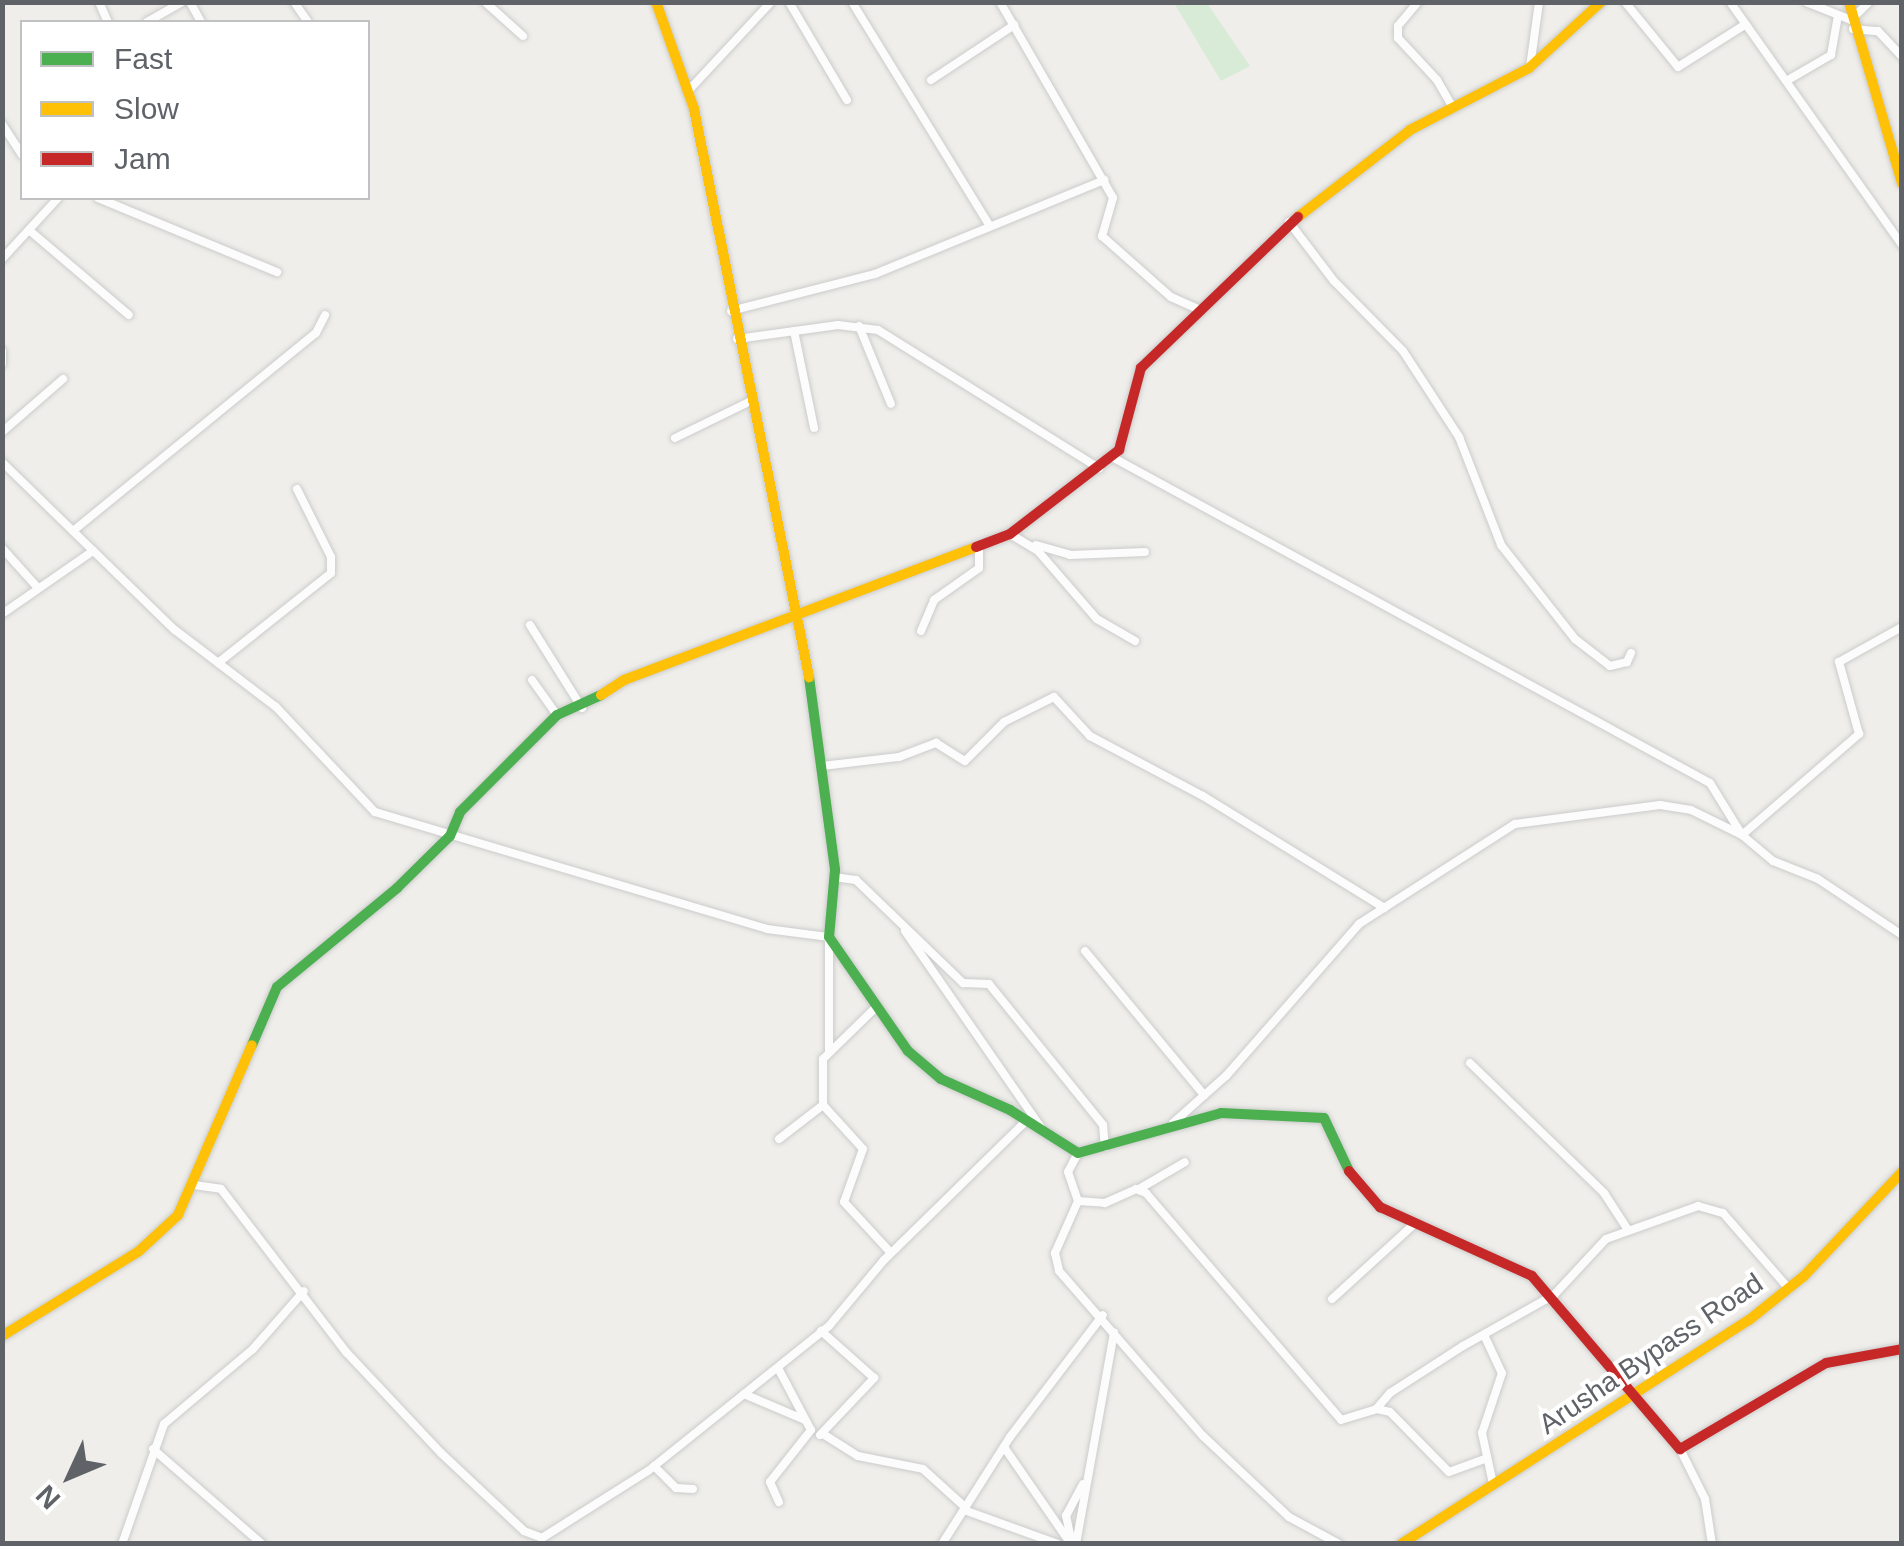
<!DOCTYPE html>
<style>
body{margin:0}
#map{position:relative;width:1904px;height:1546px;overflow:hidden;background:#efeeea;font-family:Helvetica,sans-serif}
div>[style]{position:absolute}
.green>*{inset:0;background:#d8ebd6}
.roads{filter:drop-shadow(0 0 2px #cbcccc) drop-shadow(0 0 2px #cbcccc)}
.street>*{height:8px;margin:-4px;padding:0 4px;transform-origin:4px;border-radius:4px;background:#fdfcfc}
.fast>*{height:10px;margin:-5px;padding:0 5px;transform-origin:5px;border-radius:5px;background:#4caf50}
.slow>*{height:10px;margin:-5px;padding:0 5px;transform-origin:5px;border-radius:5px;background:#ffc107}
.jam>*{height:10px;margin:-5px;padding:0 5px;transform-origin:5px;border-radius:5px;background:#c62828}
span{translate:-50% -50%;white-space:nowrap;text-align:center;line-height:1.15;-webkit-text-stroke:8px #fff;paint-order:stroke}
.street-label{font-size:28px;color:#5f6368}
.frame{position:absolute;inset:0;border:5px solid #5f6368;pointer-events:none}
.legend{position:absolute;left:20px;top:20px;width:350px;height:180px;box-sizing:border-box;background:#fff;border:2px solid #bfc1c3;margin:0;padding:12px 18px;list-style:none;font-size:30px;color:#5f6368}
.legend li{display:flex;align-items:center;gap:20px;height:50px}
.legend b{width:50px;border:2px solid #bfc1c3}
.north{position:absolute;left:20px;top:1426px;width:100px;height:100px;-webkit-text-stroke:8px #fff;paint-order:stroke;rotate:226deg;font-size:28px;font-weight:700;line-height:40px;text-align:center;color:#5f6368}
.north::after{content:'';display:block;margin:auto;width:35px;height:45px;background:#5f6368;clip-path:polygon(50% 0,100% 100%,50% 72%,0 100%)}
</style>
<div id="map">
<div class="green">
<div style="clip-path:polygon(1174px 3px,1207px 3px,1250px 66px,1221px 81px)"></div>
</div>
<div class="roads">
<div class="street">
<div style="left:99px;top:2px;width:22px;rotate:66deg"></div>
<div style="left:190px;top:2px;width:23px;rotate:61deg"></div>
<div style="left:294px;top:2px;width:24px;rotate:55deg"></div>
<div style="left:485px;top:2px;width:51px;rotate:41.8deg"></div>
<div style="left:789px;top:2px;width:114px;rotate:59.4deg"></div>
<div style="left:852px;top:2px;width:263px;rotate:58.4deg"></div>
<div style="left:1000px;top:2px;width:226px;rotate:60deg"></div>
<div style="left:1113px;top:198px;width:40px;rotate:106deg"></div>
<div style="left:1102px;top:236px;width:92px;rotate:41.5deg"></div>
<div style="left:1171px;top:297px;width:27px;rotate:24deg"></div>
<div style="left:1418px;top:2px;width:31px;rotate:130deg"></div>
<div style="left:1398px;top:26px;width:12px;rotate:90deg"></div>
<div style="left:1398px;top:38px;width:57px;rotate:47.1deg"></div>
<div style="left:1437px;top:80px;width:30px;rotate:60deg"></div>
<div style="left:1625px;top:2px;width:84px;rotate:50.8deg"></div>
<div style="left:1678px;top:67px;width:80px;rotate:-32.3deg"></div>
<div style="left:1730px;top:2px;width:298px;rotate:54.7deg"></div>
<div style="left:1806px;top:2px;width:48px;rotate:21.8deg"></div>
<div style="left:1851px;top:20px;width:25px;rotate:-45deg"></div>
<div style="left:147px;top:22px;width:40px;rotate:-29.7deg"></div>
<div style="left:1853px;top:29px;width:25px;rotate:5deg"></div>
<div style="left:1878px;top:31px;width:35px;rotate:47deg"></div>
<div style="left:1530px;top:67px;width:66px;rotate:-82.1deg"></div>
<div style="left:931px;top:80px;width:100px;rotate:-33.5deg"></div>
<div style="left:1788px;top:80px;width:50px;rotate:-30.2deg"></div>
<div style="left:1831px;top:55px;width:40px;rotate:-80deg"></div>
<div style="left:689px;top:90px;width:120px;rotate:-47deg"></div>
<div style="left:2px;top:124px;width:37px;rotate:57deg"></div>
<div style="left:98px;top:198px;width:194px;rotate:22.5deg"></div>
<div style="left:1289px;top:222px;width:74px;rotate:52.7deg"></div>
<div style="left:1334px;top:281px;width:98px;rotate:45.4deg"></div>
<div style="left:1403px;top:351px;width:103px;rotate:56.9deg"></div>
<div style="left:1459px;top:437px;width:116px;rotate:68.7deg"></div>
<div style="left:1501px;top:545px;width:120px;rotate:51.8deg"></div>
<div style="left:1575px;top:639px;width:44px;rotate:37.6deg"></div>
<div style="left:1610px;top:666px;width:17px;rotate:-13deg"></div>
<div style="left:1627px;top:662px;width:10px;rotate:-66deg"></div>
<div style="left:29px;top:230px;width:131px;rotate:40.4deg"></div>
<div style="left:2px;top:259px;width:83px;rotate:-47.4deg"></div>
<div style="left:731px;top:311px;width:149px;rotate:-14.4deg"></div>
<div style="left:875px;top:274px;width:248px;rotate:-22.3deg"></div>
<div style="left:859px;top:326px;width:84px;rotate:67.7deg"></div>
<div style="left:794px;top:331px;width:99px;rotate:78.3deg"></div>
<div style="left:737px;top:339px;width:102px;rotate:-7.9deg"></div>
<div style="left:838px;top:325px;width:40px;rotate:7.1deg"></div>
<div style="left:878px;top:330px;width:261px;rotate:32deg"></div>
<div style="left:2px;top:351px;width:13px;rotate:90deg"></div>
<div style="left:2px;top:432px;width:81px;rotate:-41deg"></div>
<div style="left:675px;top:438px;width:85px;rotate:-26deg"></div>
<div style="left:1112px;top:457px;width:681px;rotate:28.6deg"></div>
<div style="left:1710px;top:783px;width:61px;rotate:58.4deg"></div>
<div style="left:1742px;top:835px;width:40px;rotate:40deg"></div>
<div style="left:1773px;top:861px;width:48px;rotate:21.8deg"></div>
<div style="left:1818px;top:879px;width:101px;rotate:33.7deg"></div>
<div style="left:2px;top:462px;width:241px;rotate:44.2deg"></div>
<div style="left:175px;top:630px;width:127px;rotate:37.3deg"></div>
<div style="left:276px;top:707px;width:144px;rotate:46.7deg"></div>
<div style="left:375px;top:812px;width:409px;rotate:16.6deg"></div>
<div style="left:767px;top:929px;width:63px;rotate:7.4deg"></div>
<div style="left:829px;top:937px;width:113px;rotate:90deg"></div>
<div style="left:73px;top:531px;width:313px;rotate:-39.2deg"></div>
<div style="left:316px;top:333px;width:20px;rotate:-63deg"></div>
<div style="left:1010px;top:534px;width:33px;rotate:31deg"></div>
<div style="left:1038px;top:551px;width:90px;rotate:49.1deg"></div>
<div style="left:1097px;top:619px;width:44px;rotate:30.1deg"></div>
<div style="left:1036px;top:545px;width:35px;rotate:16deg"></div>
<div style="left:1070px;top:555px;width:75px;rotate:-2.3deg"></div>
<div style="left:2px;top:548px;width:54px;rotate:48deg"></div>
<div style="left:2px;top:614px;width:111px;rotate:-34.7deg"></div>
<div style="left:530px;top:625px;width:98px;rotate:57.9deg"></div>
<div style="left:921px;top:631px;width:34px;rotate:-67deg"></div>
<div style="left:934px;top:600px;width:55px;rotate:-35.4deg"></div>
<div style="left:979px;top:568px;width:18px;rotate:-90deg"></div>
<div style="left:218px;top:663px;width:144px;rotate:-38.5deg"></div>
<div style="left:331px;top:573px;width:16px;rotate:-90deg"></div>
<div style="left:331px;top:557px;width:76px;rotate:-116.6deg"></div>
<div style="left:532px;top:680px;width:43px;rotate:54.5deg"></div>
<div style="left:822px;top:766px;width:78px;rotate:-6.7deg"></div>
<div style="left:899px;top:757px;width:40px;rotate:-21deg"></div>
<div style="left:936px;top:743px;width:34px;rotate:32deg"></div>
<div style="left:965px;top:761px;width:55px;rotate:-45deg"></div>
<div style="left:1004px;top:722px;width:56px;rotate:-26.6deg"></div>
<div style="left:1054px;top:697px;width:53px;rotate:47.3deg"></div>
<div style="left:1090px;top:736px;width:128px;rotate:28deg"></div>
<div style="left:1203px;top:796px;width:213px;rotate:31.7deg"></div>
<div style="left:834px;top:877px;width:22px;rotate:8deg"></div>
<div style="left:856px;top:880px;width:149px;rotate:43.9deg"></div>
<div style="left:963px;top:983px;width:26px;rotate:2deg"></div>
<div style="left:989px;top:984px;width:181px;rotate:51deg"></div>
<div style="left:1103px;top:1125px;width:22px;rotate:85deg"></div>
<div style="left:905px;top:931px;width:242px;rotate:55.3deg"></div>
<div style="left:1085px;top:951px;width:187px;rotate:50.4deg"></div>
<div style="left:1470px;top:1063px;width:187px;rotate:44.1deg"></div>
<div style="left:1604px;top:1193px;width:44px;rotate:57deg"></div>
<div style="left:823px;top:1105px;width:59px;rotate:47.7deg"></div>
<div style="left:863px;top:1149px;width:56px;rotate:109.7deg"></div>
<div style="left:844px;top:1202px;width:69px;rotate:47.3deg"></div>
<div style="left:1173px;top:1123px;width:71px;rotate:-41.6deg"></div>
<div style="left:1226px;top:1076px;width:202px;rotate:-48.8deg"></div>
<div style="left:1359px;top:924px;width:185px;rotate:-32.7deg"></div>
<div style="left:1515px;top:824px;width:146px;rotate:-7.5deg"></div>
<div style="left:1660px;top:805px;width:31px;rotate:9deg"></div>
<div style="left:1691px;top:810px;width:57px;rotate:26.1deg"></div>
<div style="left:1742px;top:835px;width:155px;rotate:-40.8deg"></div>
<div style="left:1859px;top:734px;width:75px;rotate:-105.5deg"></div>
<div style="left:1839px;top:662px;width:72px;rotate:-29.1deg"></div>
<div style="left:779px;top:1139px;width:56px;rotate:-37.7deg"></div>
<div style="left:823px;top:1105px;width:46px;rotate:-90deg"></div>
<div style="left:823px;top:1059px;width:71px;rotate:-44.4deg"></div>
<div style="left:1078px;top:1153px;width:21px;rotate:118deg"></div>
<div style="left:1068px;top:1172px;width:31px;rotate:71deg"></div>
<div style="left:1078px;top:1201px;width:57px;rotate:113.9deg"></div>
<div style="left:1055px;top:1253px;width:18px;rotate:77deg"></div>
<div style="left:1059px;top:1271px;width:219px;rotate:48.9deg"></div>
<div style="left:1203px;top:1436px;width:118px;rotate:43.3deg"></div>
<div style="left:1289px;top:1517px;width:57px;rotate:28.4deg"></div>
<div style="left:194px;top:1185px;width:27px;rotate:8deg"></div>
<div style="left:221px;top:1189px;width:207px;rotate:52.5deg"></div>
<div style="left:347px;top:1353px;width:137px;rotate:46.8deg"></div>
<div style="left:441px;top:1453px;width:114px;rotate:43.2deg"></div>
<div style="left:524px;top:1531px;width:19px;rotate:21deg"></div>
<div style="left:542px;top:1538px;width:125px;rotate:-32.3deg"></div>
<div style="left:648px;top:1471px;width:232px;rotate:-38.7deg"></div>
<div style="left:829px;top:1326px;width:86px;rotate:-50.2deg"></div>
<div style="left:884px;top:1260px;width:200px;rotate:-44.4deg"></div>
<div style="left:1139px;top:1189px;width:53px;rotate:-30.4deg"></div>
<div style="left:1078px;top:1201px;width:27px;rotate:4deg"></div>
<div style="left:1105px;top:1203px;width:34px;rotate:-24deg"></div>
<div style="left:1136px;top:1189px;width:11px;rotate:22deg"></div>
<div style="left:1146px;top:1193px;width:299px;rotate:49.3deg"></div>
<div style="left:1341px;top:1420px;width:38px;rotate:-17deg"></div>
<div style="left:1377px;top:1409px;width:13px;rotate:13deg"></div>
<div style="left:1390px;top:1412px;width:84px;rotate:45.5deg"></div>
<div style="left:1449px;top:1472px;width:38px;rotate:-20deg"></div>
<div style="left:1332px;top:1299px;width:108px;rotate:-42.4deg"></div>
<div style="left:1485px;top:1337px;width:40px;rotate:65deg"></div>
<div style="left:1502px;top:1373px;width:63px;rotate:108.4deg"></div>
<div style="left:1482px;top:1433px;width:52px;rotate:77.8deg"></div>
<div style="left:778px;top:1368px;width:70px;rotate:62deg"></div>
<div style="left:811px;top:1430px;width:66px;rotate:128.3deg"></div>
<div style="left:770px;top:1482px;width:22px;rotate:66deg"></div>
<div style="left:744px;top:1394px;width:66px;rotate:23.1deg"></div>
<div style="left:1377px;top:1408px;width:20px;rotate:-49deg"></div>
<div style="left:1390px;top:1393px;width:87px;rotate:-32.8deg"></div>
<div style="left:1463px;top:1346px;width:104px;rotate:-29.3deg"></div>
<div style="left:1554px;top:1295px;width:76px;rotate:-47.1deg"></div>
<div style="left:1606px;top:1239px;width:98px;rotate:-19.7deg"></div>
<div style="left:1698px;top:1206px;width:26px;rotate:16deg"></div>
<div style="left:1723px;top:1213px;width:101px;rotate:49deg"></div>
<div style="left:823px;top:1434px;width:41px;rotate:32.2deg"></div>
<div style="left:858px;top:1456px;width:66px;rotate:11.3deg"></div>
<div style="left:923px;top:1469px;width:58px;rotate:42.2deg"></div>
<div style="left:820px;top:1435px;width:79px;rotate:-46.5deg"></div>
<div style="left:874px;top:1378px;width:71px;rotate:-138.4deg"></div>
<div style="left:1004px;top:1447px;width:118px;rotate:55.4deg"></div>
<div style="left:153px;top:1449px;width:145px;rotate:41.1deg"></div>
<div style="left:1680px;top:1449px;width:56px;rotate:63.4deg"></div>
<div style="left:1705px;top:1499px;width:46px;rotate:81.2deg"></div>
<div style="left:654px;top:1466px;width:31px;rotate:45deg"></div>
<div style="left:676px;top:1488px;width:17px;rotate:3deg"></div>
<div style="left:964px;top:1510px;width:100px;rotate:19.9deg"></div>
<div style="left:1071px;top:1539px;width:24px;rotate:-102deg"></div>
<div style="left:1066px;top:1516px;width:36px;rotate:-62deg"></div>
<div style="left:122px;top:1544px;width:127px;rotate:-70.7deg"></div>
<div style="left:164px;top:1424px;width:116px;rotate:-40.1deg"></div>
<div style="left:253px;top:1349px;width:77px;rotate:-48.7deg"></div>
<div style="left:942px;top:1544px;width:127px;rotate:-57.6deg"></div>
<div style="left:1010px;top:1437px;width:153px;rotate:-52.7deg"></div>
<div style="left:1076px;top:1544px;width:215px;rotate:-79.8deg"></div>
</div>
<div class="fast">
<div style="left:809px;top:677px;width:195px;rotate:82.3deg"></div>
<div style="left:835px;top:870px;width:67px;rotate:95.1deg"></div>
<div style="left:829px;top:937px;width:139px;rotate:55.3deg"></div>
<div style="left:908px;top:1051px;width:43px;rotate:40.3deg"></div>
<div style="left:941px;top:1079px;width:76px;rotate:24.2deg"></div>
<div style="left:1010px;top:1110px;width:80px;rotate:32.3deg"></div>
<div style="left:1078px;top:1153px;width:148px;rotate:-15.6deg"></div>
<div style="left:1221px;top:1113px;width:103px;rotate:2.8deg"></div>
<div style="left:1324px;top:1118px;width:59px;rotate:64.7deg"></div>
<div style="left:252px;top:1045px;width:63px;rotate:-66.7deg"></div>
<div style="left:277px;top:987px;width:156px;rotate:-39.5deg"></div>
<div style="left:397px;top:888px;width:74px;rotate:-44.5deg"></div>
<div style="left:450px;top:836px;width:26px;rotate:-67deg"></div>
<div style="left:460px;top:812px;width:137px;rotate:-45deg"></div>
<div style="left:557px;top:715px;width:48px;rotate:-24.4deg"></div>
</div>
<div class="slow">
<div style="left:656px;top:2px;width:114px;rotate:70.4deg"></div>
<div style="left:694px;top:109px;width:580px;rotate:78.55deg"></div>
<div style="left:1849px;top:2px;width:189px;rotate:73.7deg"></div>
<div style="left:1298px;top:217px;width:142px;rotate:-37.8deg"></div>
<div style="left:1410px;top:130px;width:134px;rotate:-27.5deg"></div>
<div style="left:1529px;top:68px;width:98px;rotate:-42.5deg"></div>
<div style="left:601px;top:695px;width:27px;rotate:-33deg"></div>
<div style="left:624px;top:680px;width:376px;rotate:-20.7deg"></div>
<div style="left:2px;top:1336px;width:161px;rotate:-31.8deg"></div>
<div style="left:139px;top:1251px;width:53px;rotate:-42.7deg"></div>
<div style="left:178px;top:1215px;width:185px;rotate:-66.5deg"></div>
<div style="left:1401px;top:1544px;width:414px;rotate:-32.8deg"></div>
<div style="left:1749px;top:1320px;width:70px;rotate:-38.7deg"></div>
<div style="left:1804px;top:1276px;width:143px;rotate:-46.7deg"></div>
</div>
<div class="jam">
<div style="left:976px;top:547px;width:36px;rotate:-21deg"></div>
<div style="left:1010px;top:534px;width:138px;rotate:-37.6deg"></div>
<div style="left:1119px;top:450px;width:85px;rotate:-75deg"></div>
<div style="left:1141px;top:368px;width:218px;rotate:-43.9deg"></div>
<div style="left:1349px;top:1171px;width:48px;rotate:49.3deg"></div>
<div style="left:1380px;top:1207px;width:167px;rotate:24.4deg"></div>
<div style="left:1532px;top:1276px;width:228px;rotate:49.5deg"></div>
<div style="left:1680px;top:1449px;width:169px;rotate:-30.5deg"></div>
<div style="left:1826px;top:1363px;width:77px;rotate:-10.4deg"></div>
</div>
</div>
<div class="street-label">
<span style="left:1651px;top:1354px;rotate:-34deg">Arusha Bypass Road</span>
</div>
<div class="frame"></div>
<ul class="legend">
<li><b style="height:12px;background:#4caf50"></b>Fast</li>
<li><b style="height:12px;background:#ffc107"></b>Slow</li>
<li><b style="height:12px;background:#c62828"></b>Jam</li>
</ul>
<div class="north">N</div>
</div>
